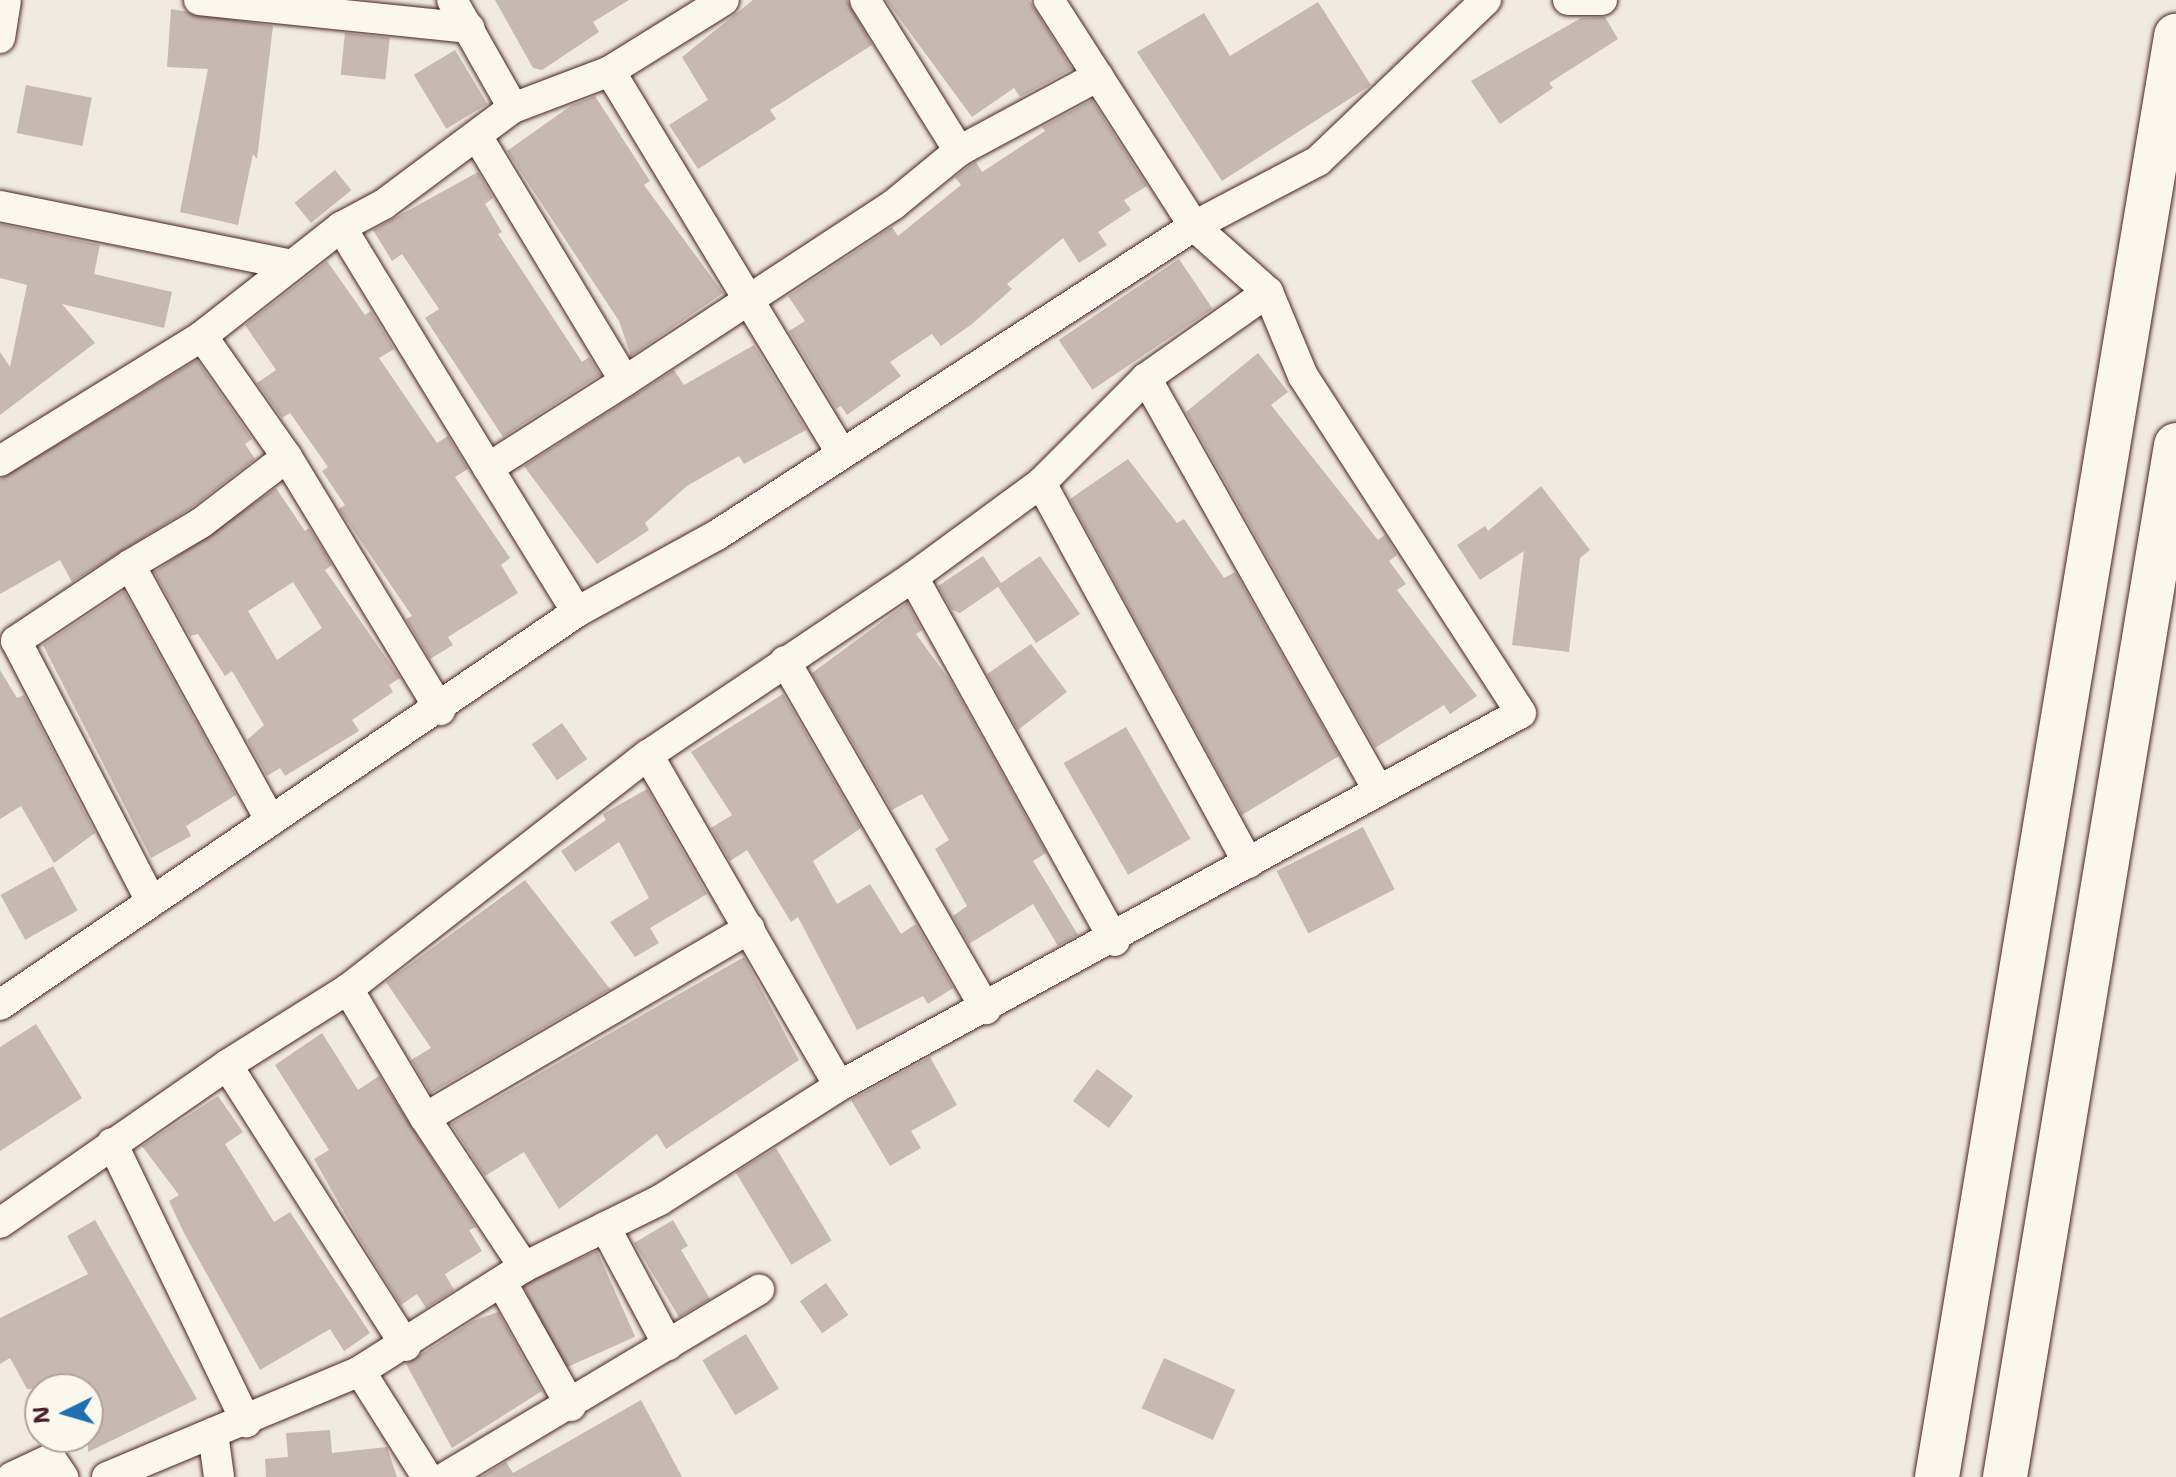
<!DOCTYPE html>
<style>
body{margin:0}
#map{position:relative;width:2176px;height:1477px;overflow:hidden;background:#f0eae0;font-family:"Shantell Sans",sans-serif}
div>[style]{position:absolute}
.building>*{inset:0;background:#c8b8b3;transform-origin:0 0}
.roads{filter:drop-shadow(0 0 2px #4a1f2b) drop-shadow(0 0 2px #4a1f2b)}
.street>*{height:30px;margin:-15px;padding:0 15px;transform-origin:15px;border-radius:15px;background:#fbf7ec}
.highway>*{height:44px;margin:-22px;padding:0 22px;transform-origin:22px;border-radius:22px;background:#fbf7ec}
span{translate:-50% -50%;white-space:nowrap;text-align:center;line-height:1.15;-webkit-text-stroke:8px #fbf7ec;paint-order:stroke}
.north{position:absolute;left:24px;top:1373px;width:80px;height:80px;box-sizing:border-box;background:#fbf7ec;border:2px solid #b4a19f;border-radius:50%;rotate:265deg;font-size:22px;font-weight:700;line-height:32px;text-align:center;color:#4a1f2b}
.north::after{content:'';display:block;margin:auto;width:28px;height:36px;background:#1f6fb2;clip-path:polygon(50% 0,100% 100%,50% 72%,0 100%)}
</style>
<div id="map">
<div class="building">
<div style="clip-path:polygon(495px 0,629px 0,593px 22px,599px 32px,542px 70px,533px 68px)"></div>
<div style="clip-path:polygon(753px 0,847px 0,872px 45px,770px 110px,776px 119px,698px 169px,669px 125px,708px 100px,682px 57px)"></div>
<div style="clip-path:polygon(886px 0,1029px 0,1072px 69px,1020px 97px,1014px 88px,972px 117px)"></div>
<div style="clip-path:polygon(1318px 2px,1371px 85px,1222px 181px,1137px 52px,1204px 13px,1230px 56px)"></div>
<div style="clip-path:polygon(171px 9px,273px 26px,257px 159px,253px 154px,238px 225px,180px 212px,208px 69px,167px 67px)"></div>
<div style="clip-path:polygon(1605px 17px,1618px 39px,1549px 83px,1553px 88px,1500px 124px,1471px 81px,1581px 18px)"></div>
<div style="left:345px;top:33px;width:45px;height:42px;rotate:6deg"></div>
<div style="left:455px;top:50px;width:63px;height:48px;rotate:59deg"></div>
<div style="left:26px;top:85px;width:67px;height:49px;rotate:11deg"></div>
<div style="clip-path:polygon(595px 96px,650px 181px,644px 185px,723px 293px,631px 356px,619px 321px,507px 151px,572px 105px)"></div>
<div style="clip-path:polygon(1092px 100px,1147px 186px,1124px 200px,1131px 210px,1098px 232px,1107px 245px,1079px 263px,1063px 238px,1007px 284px,1012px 289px,972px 324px,941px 346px,932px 334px,890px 362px,901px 376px,847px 415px,841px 406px,836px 409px,789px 331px,805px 321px,788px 296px,892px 227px,898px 236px,961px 185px,955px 177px,969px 166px,976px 162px,982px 172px,1045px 131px,1042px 127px)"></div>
<div style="left:335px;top:170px;width:26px;height:52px;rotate:51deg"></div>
<div style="clip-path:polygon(478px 172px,493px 198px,485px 204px,502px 232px,498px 234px,582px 362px,589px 357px,600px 375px,503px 437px,425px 318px,439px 309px,402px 254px,392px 261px,373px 230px)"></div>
<div style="clip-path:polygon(0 224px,100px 245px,94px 274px,172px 292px,164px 328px,62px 304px,95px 343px,0 415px,0 352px,10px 367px,27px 285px,0 278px)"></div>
<div style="left:1179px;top:259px;width:60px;height:145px;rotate:56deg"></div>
<div style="clip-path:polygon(327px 261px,365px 315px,371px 311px,394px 349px,379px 358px,437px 443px,448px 436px,468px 469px,455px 477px,510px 558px,501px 565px,518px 593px,448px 637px,453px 645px,430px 659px,406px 619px,412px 616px,339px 509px,345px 505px,322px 471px,328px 467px,290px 413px,282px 418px,257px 383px,276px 370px,245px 325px)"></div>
<div style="clip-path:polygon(754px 345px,806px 430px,744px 464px,739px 456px,687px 486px,645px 523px,649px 530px,597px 564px,524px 466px,674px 370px,684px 385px)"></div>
<div style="clip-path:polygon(1258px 353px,1288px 392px,1271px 405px,1378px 540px,1385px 535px,1397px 555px,1389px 561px,1406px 584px,1397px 590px,1477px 696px,1450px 714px,1444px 705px,1375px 748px,1186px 412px)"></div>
<div style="clip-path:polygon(197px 360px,252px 439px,245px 444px,255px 459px,191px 508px,72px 582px,60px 560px,0 594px,0 479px)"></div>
<div style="clip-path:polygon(1128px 459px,1177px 523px,1184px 519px,1224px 578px,1235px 572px,1339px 756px,1242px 815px,1070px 499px)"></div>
<div style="clip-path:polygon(1541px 486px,1590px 550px,1580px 558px,1569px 652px,1512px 645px,1524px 551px,1480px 580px,1457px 545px,1485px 526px,1488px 531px)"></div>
<div style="clip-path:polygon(evenodd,276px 488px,305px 531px,309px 528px,332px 565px,325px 570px,400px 678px,389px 685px,393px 692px,352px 720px,359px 731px,285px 776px,280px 768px,267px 776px,247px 740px,264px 725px,232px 671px,225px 676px,198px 634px,190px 636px,154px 572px,276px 488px,293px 582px,322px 628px,277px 660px,248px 611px,293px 582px)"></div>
<div style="clip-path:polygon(983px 556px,1001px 583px,1040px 556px,1080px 614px,1036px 643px,998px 587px,960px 613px,952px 610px,938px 586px)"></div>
<div style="clip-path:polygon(124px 591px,236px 795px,186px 826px,191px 836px,151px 858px,43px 645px)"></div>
<div style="clip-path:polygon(907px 603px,922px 630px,916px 634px,951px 682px,1046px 853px,1033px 861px,1078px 935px,1058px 946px,1033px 904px,969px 944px,953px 916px,967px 906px,935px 849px,949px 840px,922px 794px,892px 810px,812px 673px)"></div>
<div style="clip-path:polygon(1031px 644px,1067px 692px,1018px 730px,987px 674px)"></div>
<div style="clip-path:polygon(0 670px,17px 698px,24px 695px,95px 833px,54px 863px,21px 806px,0 819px)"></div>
<div style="clip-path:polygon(783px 694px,861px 828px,813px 861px,837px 904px,870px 884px,901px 934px,916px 924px,953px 988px,928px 1004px,923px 996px,857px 1030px,798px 917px,791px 922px,747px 850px,730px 861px,711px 828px,732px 815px,691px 752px)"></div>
<div style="left:562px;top:723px;width:44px;height:37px;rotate:55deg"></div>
<div style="left:1126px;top:727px;width:129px;height:72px;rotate:60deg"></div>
<div style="clip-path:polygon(647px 789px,707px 894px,650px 928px,659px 943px,635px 957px,610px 922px,649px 898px,619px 842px,575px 872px,561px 851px,606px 820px,603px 814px)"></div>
<div style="left:1363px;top:827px;width:70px;height:97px;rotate:63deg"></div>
<div style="left:53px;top:866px;width:51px;height:60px;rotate:61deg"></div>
<div style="clip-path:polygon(525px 880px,610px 989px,431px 1093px,411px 1060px,431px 1048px,386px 982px)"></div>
<div style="clip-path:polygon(744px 957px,799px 1060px,666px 1149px,657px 1134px,559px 1209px,524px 1152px,485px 1176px,451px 1124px)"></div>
<div style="clip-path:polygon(36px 1024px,82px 1098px,0 1151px,0 1047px)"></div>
<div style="clip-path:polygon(322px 1033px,358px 1090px,379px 1076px,476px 1227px,469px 1230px,482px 1251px,445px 1274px,454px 1290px,426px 1308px,417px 1294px,401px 1305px,357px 1235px,314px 1159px,329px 1150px,275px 1065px)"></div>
<div style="clip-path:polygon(930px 1057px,957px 1105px,911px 1131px,921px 1148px,890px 1166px,851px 1100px)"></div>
<div style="left:1097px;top:1069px;width:45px;height:40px;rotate:37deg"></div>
<div style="clip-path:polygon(218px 1096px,243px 1132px,225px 1144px,274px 1222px,290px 1212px,370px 1333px,344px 1351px,330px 1329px,260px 1370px,184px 1233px,169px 1201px,179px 1195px,142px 1146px)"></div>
<div style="left:776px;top:1148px;width:108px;height:47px;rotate:59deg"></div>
<div style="clip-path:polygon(95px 1220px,197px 1399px,88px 1452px,88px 1389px,27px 1389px,10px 1358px,0 1364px,0 1318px,88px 1274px,67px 1236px)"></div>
<div style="clip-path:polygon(673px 1220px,688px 1246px,681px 1250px,710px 1299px,679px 1317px,634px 1243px)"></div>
<div style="left:597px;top:1251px;width:94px;height:81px;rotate:66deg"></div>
<div style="left:826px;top:1283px;width:39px;height:32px;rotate:55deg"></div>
<div style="clip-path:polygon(498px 1312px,542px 1391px,452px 1448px,406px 1364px,473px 1321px)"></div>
<div style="left:746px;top:1334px;width:64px;height:51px;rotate:59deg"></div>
<div style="left:1164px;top:1358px;width:78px;height:55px;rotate:24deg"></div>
<div style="clip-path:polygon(641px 1400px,682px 1477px,481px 1477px,506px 1462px,513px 1473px)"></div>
<div style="clip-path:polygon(330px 1430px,332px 1453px,387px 1447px,397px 1477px,266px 1477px,265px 1459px,288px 1457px,286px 1433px)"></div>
</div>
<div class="roads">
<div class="street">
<div style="left:199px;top:0;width:272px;rotate:5.9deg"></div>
<div style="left:452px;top:0;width:124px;rotate:60.5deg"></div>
<div style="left:865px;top:0;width:178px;rotate:58.1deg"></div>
<div style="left:1568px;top:0;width:34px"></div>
<div style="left:0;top:38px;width:38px;rotate:-81deg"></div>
<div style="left:610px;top:71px;width:446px;rotate:58.8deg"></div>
<div style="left:477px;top:136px;width:286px;rotate:58.9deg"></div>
<div style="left:625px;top:381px;width:162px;rotate:147.6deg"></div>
<div style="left:488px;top:468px;width:169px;rotate:58.3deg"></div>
<div style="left:0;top:206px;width:298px;rotate:11.4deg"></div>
<div style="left:341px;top:227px;width:282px;rotate:58.6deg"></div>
<div style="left:202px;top:336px;width:148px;rotate:54.9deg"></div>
<div style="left:287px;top:457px;width:296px;rotate:58.8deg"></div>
<div style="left:1146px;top:378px;width:474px;rotate:60.6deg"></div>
<div style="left:625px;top:381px;width:321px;rotate:-33.3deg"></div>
<div style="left:893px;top:205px;width:85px;rotate:-39.3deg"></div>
<div style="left:959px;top:151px;width:158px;rotate:-28.3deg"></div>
<div style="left:0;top:461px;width:238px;rotate:-31.7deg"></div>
<div style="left:202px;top:336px;width:177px;rotate:-38.1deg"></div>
<div style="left:341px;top:227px;width:49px;rotate:-28.1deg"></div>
<div style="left:384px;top:204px;width:161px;rotate:-36.7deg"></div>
<div style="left:513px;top:108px;width:104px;rotate:-20.9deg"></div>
<div style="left:610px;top:71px;width:134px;rotate:-31.9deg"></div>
<div style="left:1041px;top:483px;width:433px;rotate:61.4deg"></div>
<div style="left:130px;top:565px;width:82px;rotate:-30.6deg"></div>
<div style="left:201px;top:523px;width:108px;rotate:-37.5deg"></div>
<div style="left:913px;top:577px;width:416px;rotate:61deg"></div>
<div style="left:785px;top:661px;width:402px;rotate:60deg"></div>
<div style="left:648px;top:755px;width:382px;rotate:60deg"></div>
<div style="left:151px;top:901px;width:293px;rotate:-117.4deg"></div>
<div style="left:16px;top:641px;width:137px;rotate:-33.7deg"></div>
<div style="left:130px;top:565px;width:292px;rotate:61.2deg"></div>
<div style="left:348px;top:989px;width:150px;rotate:59.2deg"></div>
<div style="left:425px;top:1118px;width:376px;rotate:-30.3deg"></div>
<div style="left:0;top:1005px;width:698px;rotate:-34.26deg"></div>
<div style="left:577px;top:612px;width:160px;rotate:-28.8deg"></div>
<div style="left:717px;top:535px;width:568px;rotate:-32.94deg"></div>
<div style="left:1194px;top:226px;width:140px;rotate:-27.7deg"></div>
<div style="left:1318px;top:161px;width:233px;rotate:-43.8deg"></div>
<div style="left:227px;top:1065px;width:333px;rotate:57.5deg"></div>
<div style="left:425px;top:1118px;width:179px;rotate:56.4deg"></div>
<div style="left:112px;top:1143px;width:310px;rotate:64.3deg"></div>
<div style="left:0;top:1223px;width:277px;rotate:-34.8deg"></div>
<div style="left:227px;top:1065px;width:143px;rotate:-32.1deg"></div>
<div style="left:348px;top:989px;width:380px;rotate:-38deg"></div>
<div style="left:648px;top:755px;width:319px;rotate:-33.9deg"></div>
<div style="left:913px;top:577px;width:159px;rotate:-36.3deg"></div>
<div style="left:1041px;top:483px;width:148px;rotate:-45deg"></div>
<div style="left:1146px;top:378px;width:149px;rotate:-35.2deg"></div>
<div style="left:605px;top:1227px;width:134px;rotate:61.9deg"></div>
<div style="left:502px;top:1283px;width:141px;rotate:60.7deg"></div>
<div style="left:360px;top:1371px;width:125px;rotate:57.7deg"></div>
<div style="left:213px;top:1433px;width:44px;rotate:82.2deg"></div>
<div style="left:12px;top:1477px;width:43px;rotate:-24.8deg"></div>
<div style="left:51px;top:1459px;width:22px;rotate:56deg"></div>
<div style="left:107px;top:1477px;width:274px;rotate:-22.7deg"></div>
<div style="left:360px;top:1371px;width:194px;rotate:-32.4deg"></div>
<div style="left:524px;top:1267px;width:152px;rotate:-26.2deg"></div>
<div style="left:660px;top:1200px;width:212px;rotate:-32.5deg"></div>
<div style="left:839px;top:1086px;width:777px;rotate:-28.68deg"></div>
<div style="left:1521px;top:713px;width:401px;rotate:-122.9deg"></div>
<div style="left:1303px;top:376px;width:91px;rotate:-112.6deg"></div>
<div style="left:1268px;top:292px;width:99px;rotate:-138.3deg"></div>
<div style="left:1194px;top:226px;width:269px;rotate:-122.7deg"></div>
<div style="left:446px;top:1477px;width:365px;rotate:-30.9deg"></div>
</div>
<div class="highway">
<div style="left:1937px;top:1477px;width:1461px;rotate:-80.58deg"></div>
<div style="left:2005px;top:1477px;width:1046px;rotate:-80.59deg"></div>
</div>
</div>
<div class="north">N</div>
</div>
